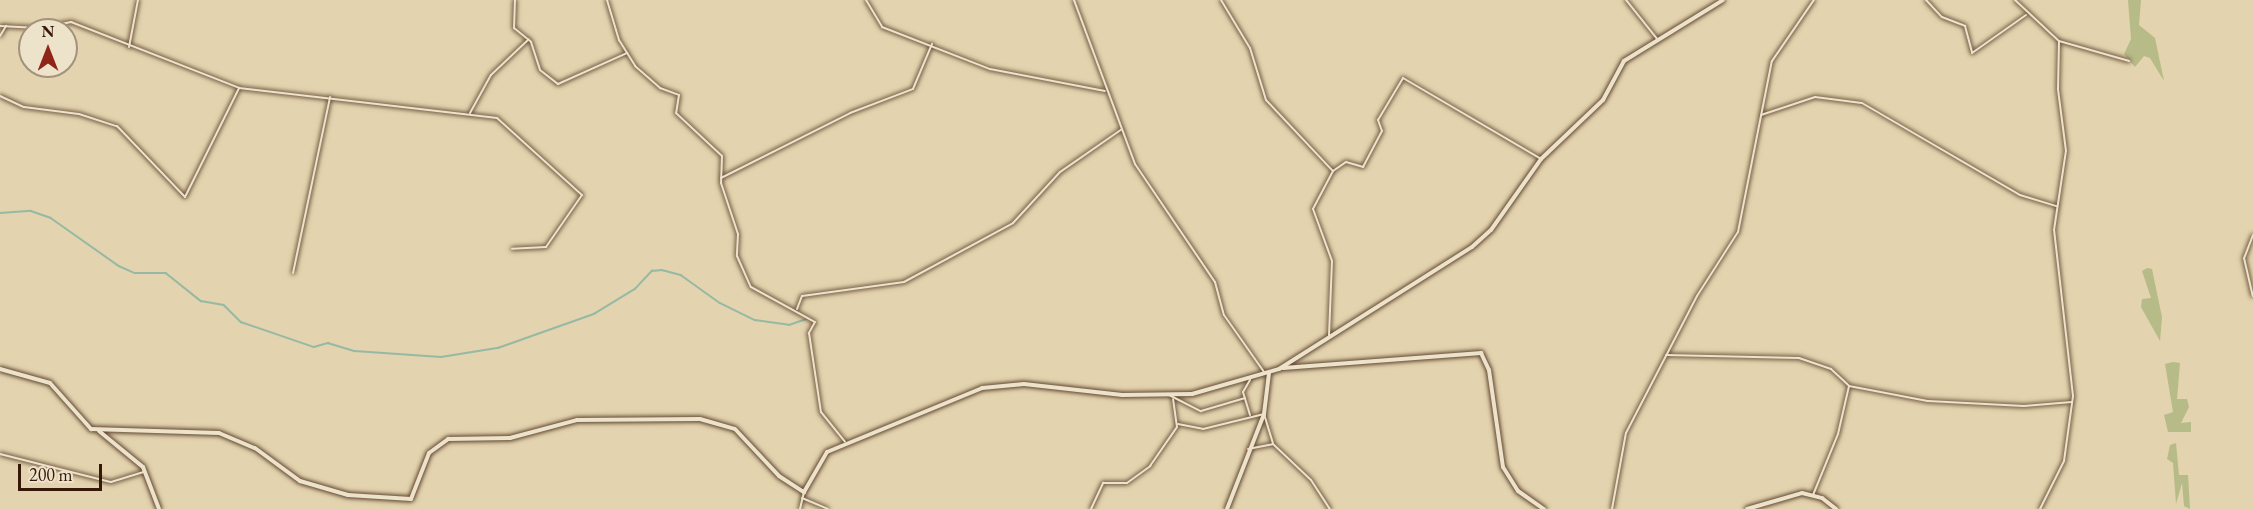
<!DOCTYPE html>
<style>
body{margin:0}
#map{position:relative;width:2253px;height:509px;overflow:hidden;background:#e3d3ae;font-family:"EB Garamond",serif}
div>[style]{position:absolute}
.green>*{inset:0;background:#b6bb88}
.stream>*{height:1.5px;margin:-0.75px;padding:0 0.75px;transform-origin:0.75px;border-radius:0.75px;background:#96b9a5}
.roads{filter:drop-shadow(0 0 2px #614732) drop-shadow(0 0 2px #614732)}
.street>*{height:2px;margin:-1px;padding:0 1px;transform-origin:1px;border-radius:1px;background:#ede2ca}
.secondary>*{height:4px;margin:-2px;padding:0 2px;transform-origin:2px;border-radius:2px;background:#ede2ca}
span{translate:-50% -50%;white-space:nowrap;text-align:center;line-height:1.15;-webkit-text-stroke:5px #ede2ca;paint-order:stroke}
.north{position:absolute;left:18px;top:18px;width:60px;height:60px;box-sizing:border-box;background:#ede2ca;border:2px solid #a4917c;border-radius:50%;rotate:0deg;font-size:16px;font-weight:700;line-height:24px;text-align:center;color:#361808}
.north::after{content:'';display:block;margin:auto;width:21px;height:27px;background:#8f2418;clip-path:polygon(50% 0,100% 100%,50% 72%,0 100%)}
.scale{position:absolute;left:18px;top:464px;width:84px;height:27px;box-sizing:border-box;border:3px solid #361808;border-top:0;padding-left:8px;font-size:18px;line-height:21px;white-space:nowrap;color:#361808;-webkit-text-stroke:4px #ede2ca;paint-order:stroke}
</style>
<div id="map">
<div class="green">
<div style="clip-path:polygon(2128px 0,2141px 0,2139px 25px,2155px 38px,2164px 81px,2150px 58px,2144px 56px,2135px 67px,2124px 54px,2131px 39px)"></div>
<div style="clip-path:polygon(2147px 268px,2152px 269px,2162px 317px,2160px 341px,2141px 307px,2142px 299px,2151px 298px,2142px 271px)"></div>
<div style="clip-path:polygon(2173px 362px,2180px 363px,2177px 399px,2187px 399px,2189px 407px,2181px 423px,2191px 422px,2191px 432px,2168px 432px,2164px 415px,2173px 412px,2165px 364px)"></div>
<div style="clip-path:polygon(2176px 443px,2179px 475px,2188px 475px,2190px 509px,2184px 506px,2182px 483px,2176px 504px,2173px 463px,2167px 459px,2170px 445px)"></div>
</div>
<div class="stream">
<div style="left:0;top:213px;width:31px;rotate:-4deg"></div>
<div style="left:31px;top:211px;width:21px;rotate:19deg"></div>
<div style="left:51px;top:218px;width:83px;rotate:35.2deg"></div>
<div style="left:119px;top:266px;width:17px;rotate:24deg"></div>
<div style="left:135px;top:273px;width:31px"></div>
<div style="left:166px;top:273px;width:45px;rotate:38.7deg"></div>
<div style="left:201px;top:301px;width:23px;rotate:10deg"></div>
<div style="left:224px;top:305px;width:24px;rotate:45deg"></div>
<div style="left:241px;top:322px;width:77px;rotate:18.9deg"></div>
<div style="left:314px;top:347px;width:15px;rotate:-16deg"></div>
<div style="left:328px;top:343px;width:28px;rotate:17deg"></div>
<div style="left:355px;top:351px;width:86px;rotate:4deg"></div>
<div style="left:441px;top:357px;width:58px;rotate:-9deg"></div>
<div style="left:498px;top:348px;width:102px;rotate:-19.5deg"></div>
<div style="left:594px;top:314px;width:48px;rotate:-31.4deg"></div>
<div style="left:635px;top:289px;width:25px;rotate:-47deg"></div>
<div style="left:652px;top:271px;width:10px;rotate:-6deg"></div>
<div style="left:662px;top:270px;width:20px;rotate:15deg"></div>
<div style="left:681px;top:275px;width:48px;rotate:35.7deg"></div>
<div style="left:720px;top:303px;width:39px;rotate:26deg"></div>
<div style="left:755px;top:320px;width:34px;rotate:8deg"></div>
<div style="left:789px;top:325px;width:18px;rotate:-19deg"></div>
</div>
<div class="roads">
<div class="street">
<div style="left:515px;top:0;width:28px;rotate:92deg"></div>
<div style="left:514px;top:28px;width:22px;rotate:39deg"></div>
<div style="left:531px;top:42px;width:29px;rotate:72deg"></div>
<div style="left:540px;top:70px;width:23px;rotate:38deg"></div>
<div style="left:558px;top:84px;width:76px;rotate:-24.2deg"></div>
<div style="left:607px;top:0;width:42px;rotate:73.3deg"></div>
<div style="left:619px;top:40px;width:31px;rotate:58deg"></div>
<div style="left:635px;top:66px;width:33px;rotate:41deg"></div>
<div style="left:660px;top:88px;width:20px;rotate:20deg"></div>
<div style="left:679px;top:95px;width:18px;rotate:99deg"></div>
<div style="left:676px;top:113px;width:63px;rotate:43.1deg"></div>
<div style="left:722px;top:156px;width:27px;rotate:92deg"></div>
<div style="left:721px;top:183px;width:54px;rotate:71.6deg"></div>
<div style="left:738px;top:234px;width:22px;rotate:93deg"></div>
<div style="left:737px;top:256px;width:34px;rotate:66deg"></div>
<div style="left:751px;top:287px;width:73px;rotate:28.7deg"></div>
<div style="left:815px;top:322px;width:13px;rotate:119deg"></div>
<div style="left:809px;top:333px;width:80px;rotate:81.4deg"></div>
<div style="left:821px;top:412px;width:38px;rotate:51deg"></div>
<div style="left:866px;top:0;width:31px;rotate:59deg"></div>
<div style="left:882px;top:27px;width:116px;rotate:21.3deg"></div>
<div style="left:990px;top:69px;width:117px;rotate:10.8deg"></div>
<div style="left:1074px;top:0;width:175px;rotate:69.6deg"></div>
<div style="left:1135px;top:164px;width:143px;rotate:55.9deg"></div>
<div style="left:1215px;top:282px;width:34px;rotate:75deg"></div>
<div style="left:1224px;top:315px;width:70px;rotate:54.9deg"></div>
<div style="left:1221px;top:0;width:56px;rotate:58.9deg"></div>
<div style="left:1250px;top:48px;width:54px;rotate:72.9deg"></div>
<div style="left:1266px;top:100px;width:98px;rotate:46.7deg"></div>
<div style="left:1333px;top:171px;width:43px;rotate:117.8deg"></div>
<div style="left:1313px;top:209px;width:55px;rotate:69.9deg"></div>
<div style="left:1332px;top:261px;width:75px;rotate:92.3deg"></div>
<div style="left:1626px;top:0;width:51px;rotate:51.3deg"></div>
<div style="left:1926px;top:0;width:23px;rotate:47deg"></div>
<div style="left:1942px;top:17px;width:25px;rotate:21deg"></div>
<div style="left:1965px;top:26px;width:28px;rotate:75deg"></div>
<div style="left:1972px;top:53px;width:66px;rotate:-35.1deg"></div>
<div style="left:2015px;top:0;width:60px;rotate:43deg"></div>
<div style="left:2059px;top:41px;width:73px;rotate:15.9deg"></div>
<div style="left:0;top:26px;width:38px;rotate:3deg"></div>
<div style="left:38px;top:28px;width:34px;rotate:-10deg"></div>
<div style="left:71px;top:22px;width:180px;rotate:21.4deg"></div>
<div style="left:239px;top:88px;width:260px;rotate:6.6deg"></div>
<div style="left:497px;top:118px;width:115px;rotate:42.2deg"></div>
<div style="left:582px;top:195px;width:63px;rotate:124.7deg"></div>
<div style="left:546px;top:247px;width:34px;rotate:177deg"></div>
<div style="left:0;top:36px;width:12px;rotate:-59deg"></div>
<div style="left:129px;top:47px;width:48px;rotate:-79.2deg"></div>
<div style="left:0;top:96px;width:26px;rotate:25deg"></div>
<div style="left:24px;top:107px;width:55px;rotate:7.3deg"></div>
<div style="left:79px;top:114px;width:40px;rotate:18deg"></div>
<div style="left:117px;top:126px;width:98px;rotate:46.2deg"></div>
<div style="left:185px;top:197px;width:122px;rotate:-63.6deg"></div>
<div style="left:470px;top:113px;width:43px;rotate:-61.1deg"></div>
<div style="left:491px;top:75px;width:52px;rotate:-43.5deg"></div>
<div style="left:1761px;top:115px;width:57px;rotate:-18.4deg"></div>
<div style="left:1815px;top:97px;width:47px;rotate:7.3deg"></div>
<div style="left:1862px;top:103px;width:183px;rotate:30.2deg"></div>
<div style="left:2020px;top:195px;width:39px;rotate:17deg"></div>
<div style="left:1333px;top:171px;width:16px;rotate:-35deg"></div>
<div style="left:1346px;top:162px;width:18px;rotate:16deg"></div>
<div style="left:1363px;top:167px;width:41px;rotate:-62.2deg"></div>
<div style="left:1382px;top:131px;width:12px;rotate:-110deg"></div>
<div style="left:1378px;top:120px;width:49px;rotate:-59.2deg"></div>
<div style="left:1403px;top:78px;width:160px;rotate:30.4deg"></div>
<div style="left:721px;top:178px;width:144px;rotate:-26.7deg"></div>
<div style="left:850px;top:113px;width:67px;rotate:-20.9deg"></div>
<div style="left:913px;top:89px;width:49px;rotate:-67.1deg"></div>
<div style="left:2253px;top:235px;width:25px;rotate:111deg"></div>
<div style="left:2244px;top:258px;width:39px;rotate:77deg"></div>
<div style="left:293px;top:273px;width:180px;rotate:-78.1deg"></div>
<div style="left:797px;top:309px;width:14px;rotate:-69deg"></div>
<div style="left:802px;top:296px;width:103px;rotate:-7.8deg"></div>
<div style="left:904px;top:282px;width:124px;rotate:-28.4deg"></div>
<div style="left:1013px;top:223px;width:69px;rotate:-47.3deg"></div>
<div style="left:1060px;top:172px;width:75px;rotate:-34.7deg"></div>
<div style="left:1666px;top:355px;width:133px;rotate:1.3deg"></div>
<div style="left:1799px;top:358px;width:34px;rotate:19deg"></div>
<div style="left:1831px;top:369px;width:25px;rotate:43deg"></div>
<div style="left:1849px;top:386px;width:80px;rotate:10.8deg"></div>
<div style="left:1928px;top:401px;width:96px;rotate:3deg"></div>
<div style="left:2024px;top:406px;width:48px;rotate:-4.8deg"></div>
<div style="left:1169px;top:395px;width:36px;rotate:27deg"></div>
<div style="left:1201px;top:411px;width:46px;rotate:-16.5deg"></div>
<div style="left:1250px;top:415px;width:24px;rotate:-107deg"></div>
<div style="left:1243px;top:392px;width:14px;rotate:-60deg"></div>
<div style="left:1178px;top:424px;width:25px;rotate:11deg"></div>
<div style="left:1203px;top:429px;width:63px;rotate:-13.8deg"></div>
<div style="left:1264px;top:414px;width:31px;rotate:73deg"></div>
<div style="left:1273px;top:444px;width:52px;rotate:43.5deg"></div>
<div style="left:1311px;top:480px;width:35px;rotate:57deg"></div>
<div style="left:1248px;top:449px;width:25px;rotate:-11deg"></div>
<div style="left:0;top:454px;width:114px;rotate:14.2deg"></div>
<div style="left:111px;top:482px;width:34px;rotate:-17deg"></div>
<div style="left:1813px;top:495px;width:66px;rotate:-67.7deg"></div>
<div style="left:1838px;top:434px;width:49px;rotate:-77.1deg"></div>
<div style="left:802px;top:498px;width:28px;rotate:23deg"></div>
<div style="left:800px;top:509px;width:17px;rotate:-77deg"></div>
<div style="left:1091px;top:509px;width:29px;rotate:-65deg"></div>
<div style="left:1103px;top:483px;width:24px"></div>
<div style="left:1127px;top:483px;width:29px;rotate:-36deg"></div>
<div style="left:1150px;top:466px;width:47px;rotate:-55.3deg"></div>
<div style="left:1177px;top:427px;width:28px;rotate:-98deg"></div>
<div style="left:1612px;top:509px;width:77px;rotate:-79.6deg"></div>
<div style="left:1626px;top:433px;width:154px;rotate:-62.6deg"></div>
<div style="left:1697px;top:296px;width:76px;rotate:-57.4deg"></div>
<div style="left:1738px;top:232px;width:174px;rotate:-78.8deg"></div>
<div style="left:1772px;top:61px;width:74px;rotate:-55.5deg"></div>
<div style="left:2040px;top:509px;width:54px;rotate:-63.4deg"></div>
<div style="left:2064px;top:461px;width:66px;rotate:-82.1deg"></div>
<div style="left:2073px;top:396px;width:167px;rotate:-96.5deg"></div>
<div style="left:2054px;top:230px;width:80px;rotate:-81.4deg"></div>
<div style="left:2066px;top:151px;width:63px;rotate:-97.4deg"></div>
<div style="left:2058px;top:89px;width:48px;rotate:-88.8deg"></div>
</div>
<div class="secondary">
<div style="left:1283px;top:368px;width:199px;rotate:-4.3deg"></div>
<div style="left:1481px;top:353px;width:19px;rotate:65deg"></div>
<div style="left:1489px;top:370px;width:98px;rotate:81.8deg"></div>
<div style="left:1503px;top:467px;width:28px;rotate:58deg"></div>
<div style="left:1518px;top:491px;width:32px;rotate:35deg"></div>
<div style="left:0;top:369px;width:52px;rotate:15.6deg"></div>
<div style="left:50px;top:383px;width:62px;rotate:48.3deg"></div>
<div style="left:91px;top:429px;width:128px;rotate:1.8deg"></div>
<div style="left:219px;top:433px;width:39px;rotate:23deg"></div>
<div style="left:255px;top:448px;width:56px;rotate:36.3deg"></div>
<div style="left:300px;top:481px;width:50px;rotate:16.3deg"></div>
<div style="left:348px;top:495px;width:63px;rotate:3.6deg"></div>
<div style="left:411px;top:499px;width:49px;rotate:-68.6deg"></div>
<div style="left:429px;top:453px;width:24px;rotate:-36deg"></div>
<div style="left:448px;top:439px;width:62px;rotate:-0.9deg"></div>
<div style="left:510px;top:438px;width:69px;rotate:-15deg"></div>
<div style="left:577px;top:420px;width:123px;rotate:-0.5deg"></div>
<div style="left:700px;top:419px;width:36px;rotate:16deg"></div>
<div style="left:735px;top:429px;width:64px;rotate:46.9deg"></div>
<div style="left:779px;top:476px;width:30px;rotate:33deg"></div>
<div style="left:804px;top:492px;width:46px;rotate:-60.1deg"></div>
<div style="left:827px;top:452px;width:168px;rotate:-22.4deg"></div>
<div style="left:982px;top:388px;width:42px;rotate:-5.4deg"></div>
<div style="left:1024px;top:384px;width:99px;rotate:6.4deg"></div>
<div style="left:1122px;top:395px;width:70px;rotate:-0.8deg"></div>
<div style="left:1192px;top:394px;width:91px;rotate:-16deg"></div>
<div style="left:1279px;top:369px;width:228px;rotate:-32.3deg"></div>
<div style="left:1472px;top:247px;width:25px;rotate:-42deg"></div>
<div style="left:1491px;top:230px;width:87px;rotate:-54.8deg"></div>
<div style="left:1541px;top:159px;width:86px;rotate:-43.6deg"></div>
<div style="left:1603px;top:100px;width:44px;rotate:-61.7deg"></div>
<div style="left:1624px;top:61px;width:116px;rotate:-31.6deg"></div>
<div style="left:99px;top:431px;width:57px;rotate:39.3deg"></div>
<div style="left:143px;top:467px;width:45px;rotate:69.1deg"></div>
<div style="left:1227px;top:509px;width:102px;rotate:-68.7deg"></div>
<div style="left:1264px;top:414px;width:41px;rotate:-83deg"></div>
<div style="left:1747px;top:509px;width:57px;rotate:-16.2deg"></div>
<div style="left:1802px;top:493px;width:21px;rotate:14deg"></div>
<div style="left:1822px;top:498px;width:18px;rotate:38deg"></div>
</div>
</div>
<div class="north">N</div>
<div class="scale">200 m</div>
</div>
